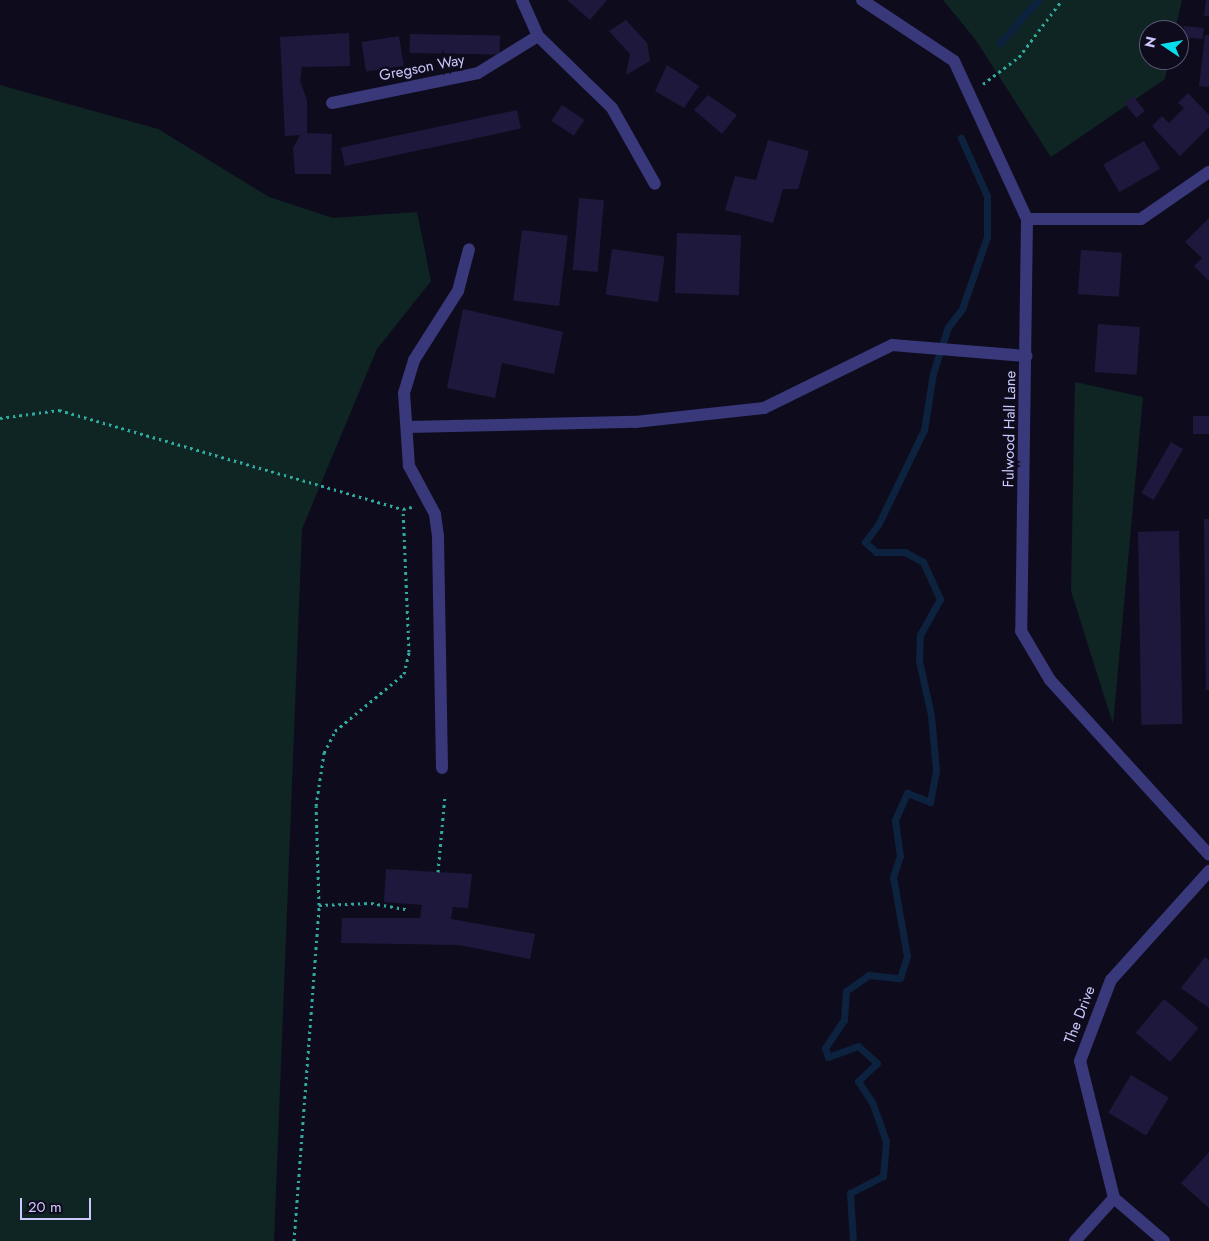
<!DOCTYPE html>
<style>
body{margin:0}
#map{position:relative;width:1209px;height:1241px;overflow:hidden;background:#0e0c1c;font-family:Jost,sans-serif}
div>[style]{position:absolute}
.green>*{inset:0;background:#0f2524}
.stream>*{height:7px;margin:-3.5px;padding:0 3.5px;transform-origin:3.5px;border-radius:3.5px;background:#0c223f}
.building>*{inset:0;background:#1e183c;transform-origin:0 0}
.path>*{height:3px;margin-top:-1.5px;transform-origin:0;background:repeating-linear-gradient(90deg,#2faa9e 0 2.5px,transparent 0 6.5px)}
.lane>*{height:12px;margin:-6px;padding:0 6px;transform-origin:6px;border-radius:6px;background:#38387a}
.street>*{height:12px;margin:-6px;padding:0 6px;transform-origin:6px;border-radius:6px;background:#38387a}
span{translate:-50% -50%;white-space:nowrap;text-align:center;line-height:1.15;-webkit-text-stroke:5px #0e0c1c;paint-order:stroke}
.street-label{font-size:15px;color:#ccc8fe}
.north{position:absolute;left:1139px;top:20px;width:50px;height:50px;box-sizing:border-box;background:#0e0c1c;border:1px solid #5a5776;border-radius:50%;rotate:282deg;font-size:14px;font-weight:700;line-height:20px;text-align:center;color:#ccc8fe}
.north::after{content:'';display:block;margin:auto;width:18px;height:22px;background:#06deeb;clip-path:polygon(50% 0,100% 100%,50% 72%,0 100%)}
.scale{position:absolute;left:20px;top:1198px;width:71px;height:22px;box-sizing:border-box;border:2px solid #ccc8fe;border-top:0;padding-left:6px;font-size:15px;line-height:18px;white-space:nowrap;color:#ccc8fe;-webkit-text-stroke:4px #0e0c1c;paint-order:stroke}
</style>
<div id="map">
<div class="green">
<div style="clip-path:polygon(943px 0,1182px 0,1175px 30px,1149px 30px,1149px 60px,1169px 60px,1165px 79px,1051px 157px,975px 39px)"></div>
<div style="clip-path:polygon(0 85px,158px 129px,269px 197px,333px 218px,417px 212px,431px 281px,377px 349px,302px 529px,274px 1241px,0 1241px)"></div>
<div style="clip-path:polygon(1075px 382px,1143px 397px,1113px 724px,1071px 591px)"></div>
</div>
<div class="stream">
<div style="left:1000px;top:43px;width:57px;rotate:-48.5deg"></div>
<div style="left:853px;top:1241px;width:48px;rotate:-93.6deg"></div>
<div style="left:850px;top:1193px;width:37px;rotate:-27deg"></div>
<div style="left:883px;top:1176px;width:35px;rotate:-85deg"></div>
<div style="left:886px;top:1141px;width:41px;rotate:-109.7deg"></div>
<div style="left:872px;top:1102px;width:25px;rotate:-124deg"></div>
<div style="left:858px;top:1081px;width:26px;rotate:-43deg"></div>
<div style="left:877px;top:1063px;width:25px;rotate:-138deg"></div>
<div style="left:858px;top:1046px;width:32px;rotate:160deg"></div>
<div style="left:828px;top:1057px;width:9px;rotate:-108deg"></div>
<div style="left:825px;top:1048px;width:34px;rotate:-56deg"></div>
<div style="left:844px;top:1020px;width:29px;rotate:-86deg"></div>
<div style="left:846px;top:991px;width:28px;rotate:-35deg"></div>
<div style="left:869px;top:975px;width:31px;rotate:6deg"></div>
<div style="left:900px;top:978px;width:23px;rotate:-72deg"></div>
<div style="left:907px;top:956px;width:80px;rotate:-100deg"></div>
<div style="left:893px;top:877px;width:22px;rotate:-72deg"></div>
<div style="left:900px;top:856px;width:36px;rotate:-98deg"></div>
<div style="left:895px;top:820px;width:30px;rotate:-66deg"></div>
<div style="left:907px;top:793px;width:25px;rotate:21deg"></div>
<div style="left:930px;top:802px;width:32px;rotate:-79deg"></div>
<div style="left:936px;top:771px;width:56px;rotate:-95.1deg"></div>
<div style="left:931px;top:715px;width:55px;rotate:-102.5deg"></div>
<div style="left:919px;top:661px;width:26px;rotate:-88deg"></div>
<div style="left:920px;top:635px;width:41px;rotate:-60.9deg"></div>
<div style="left:940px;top:599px;width:41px;rotate:-114.7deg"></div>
<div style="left:923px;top:562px;width:21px;rotate:-151deg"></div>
<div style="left:905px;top:552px;width:29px;rotate:180deg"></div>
<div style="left:876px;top:552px;width:15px;rotate:-138deg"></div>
<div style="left:865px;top:542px;width:21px;rotate:-53deg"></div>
<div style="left:878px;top:525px;width:106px;rotate:-64.2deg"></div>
<div style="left:924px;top:430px;width:58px;rotate:-81deg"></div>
<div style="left:933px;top:373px;width:48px;rotate:-71.9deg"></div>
<div style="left:948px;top:327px;width:23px;rotate:-52deg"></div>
<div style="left:962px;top:309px;width:76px;rotate:-70.9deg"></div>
<div style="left:987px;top:237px;width:41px;rotate:-90deg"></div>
<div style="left:987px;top:196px;width:64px;rotate:-114.1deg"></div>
</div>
<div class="building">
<div style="clip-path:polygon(567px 0,607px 0,590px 20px)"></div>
<div style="clip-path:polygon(1206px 0,1209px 0,1209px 16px,1204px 16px)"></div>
<div style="clip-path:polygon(626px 20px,647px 43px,650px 61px,626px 75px,630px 54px,609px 31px)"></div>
<div style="left:1184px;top:26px;width:20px;height:11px;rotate:6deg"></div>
<div style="clip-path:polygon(349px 33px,350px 66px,302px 67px,300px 81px,307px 100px,307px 133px,332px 134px,331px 174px,295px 174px,293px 148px,300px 135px,285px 136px,280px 37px)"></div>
<div style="left:410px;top:34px;width:90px;height:19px;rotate:1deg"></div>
<div style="clip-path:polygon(1205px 35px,1209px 35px,1209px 87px,1199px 86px)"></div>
<div style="left:399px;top:36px;width:30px;height:38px;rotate:81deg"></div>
<div style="clip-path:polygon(667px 65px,699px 86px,684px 108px,655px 91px)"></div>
<div style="clip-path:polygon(1188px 93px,1209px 115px,1209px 127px,1180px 156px,1152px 126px,1162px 116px,1169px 123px,1184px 108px,1178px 103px)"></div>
<div style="clip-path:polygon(708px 95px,737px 115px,722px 134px,694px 110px)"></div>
<div style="left:1133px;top:96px;width:19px;height:11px;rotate:51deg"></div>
<div style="left:562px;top:105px;width:27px;height:19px;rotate:34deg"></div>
<div style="left:517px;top:110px;width:19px;height:180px;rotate:78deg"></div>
<div style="clip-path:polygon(768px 140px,809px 151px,798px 189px,783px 189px,773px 223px,725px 210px,735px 176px,756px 180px)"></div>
<div style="left:1144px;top:141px;width:32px;height:47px;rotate:60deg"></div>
<div style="left:579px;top:198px;width:25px;height:72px;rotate:5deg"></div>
<div style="clip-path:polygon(1209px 218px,1209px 281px,1194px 266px,1202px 258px,1185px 242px)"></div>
<div style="left:522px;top:230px;width:46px;height:71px;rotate:7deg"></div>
<div style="left:677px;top:233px;width:64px;height:60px;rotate:2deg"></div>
<div style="left:612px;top:249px;width:53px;height:46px;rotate:8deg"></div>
<div style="left:1081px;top:250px;width:41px;height:44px;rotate:4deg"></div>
<div style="clip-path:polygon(463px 309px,563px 332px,554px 374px,502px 363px,495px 398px,447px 388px)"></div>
<div style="left:1098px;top:324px;width:42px;height:48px;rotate:4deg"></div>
<div style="left:1193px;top:416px;width:16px;height:18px"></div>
<div style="left:1171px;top:442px;width:14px;height:59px;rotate:30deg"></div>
<div style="clip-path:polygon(1204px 519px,1209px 519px,1209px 690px,1206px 690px)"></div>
<div style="left:1179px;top:531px;width:193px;height:41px;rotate:89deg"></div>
<div style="clip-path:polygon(386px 869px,472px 874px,468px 908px,453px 907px,451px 919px,535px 934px,530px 959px,459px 945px,341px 943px,342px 918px,420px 918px,422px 905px,384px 902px)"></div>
<div style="clip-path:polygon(1205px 957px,1209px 960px,1209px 1008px,1181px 988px)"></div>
<div style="left:1164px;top:999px;width:45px;height:44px;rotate:40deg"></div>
<div style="left:1131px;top:1075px;width:44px;height:44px;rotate:31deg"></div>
<div style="clip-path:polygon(1209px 1152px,1209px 1208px,1181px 1183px)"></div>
</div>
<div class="path">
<div style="left:983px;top:84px;width:45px;rotate:-36.9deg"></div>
<div style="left:1019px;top:57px;width:71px;rotate:-53deg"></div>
<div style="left:0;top:418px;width:60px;rotate:-7.7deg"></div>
<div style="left:59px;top:410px;width:358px;rotate:16.1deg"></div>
<div style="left:403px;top:509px;width:9px;rotate:-13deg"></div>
<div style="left:438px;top:872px;width:77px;rotate:-84.8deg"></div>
<div style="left:319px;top:905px;width:52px;rotate:-2.2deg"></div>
<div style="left:371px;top:903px;width:36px;rotate:10deg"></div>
<div style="left:294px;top:1241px;width:337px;rotate:-85.7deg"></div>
<div style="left:319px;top:905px;width:99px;rotate:-91.7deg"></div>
<div style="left:316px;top:806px;width:54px;rotate:-81.4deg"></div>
<div style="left:324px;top:753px;width:25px;rotate:-63deg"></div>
<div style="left:335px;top:731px;width:89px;rotate:-39.6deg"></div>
<div style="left:404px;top:674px;width:23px;rotate:-77deg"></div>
<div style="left:409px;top:652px;width:143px;rotate:-92.4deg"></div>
</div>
<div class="lane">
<div style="left:407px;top:427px;width:228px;rotate:-1.3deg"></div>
<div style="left:635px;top:422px;width:130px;rotate:-6.2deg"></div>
<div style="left:764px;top:408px;width:143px;rotate:-26.2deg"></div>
<div style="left:892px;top:345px;width:135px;rotate:4.7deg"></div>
<div style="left:442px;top:768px;width:232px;rotate:-91deg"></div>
<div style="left:438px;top:536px;width:22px;rotate:-98deg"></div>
<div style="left:435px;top:514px;width:55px;rotate:-118.4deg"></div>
<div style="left:409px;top:466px;width:73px;rotate:-93.9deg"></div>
<div style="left:404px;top:393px;width:34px;rotate:-73deg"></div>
<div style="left:414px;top:360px;width:82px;rotate:-57.5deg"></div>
<div style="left:458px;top:291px;width:43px;rotate:-75.3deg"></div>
</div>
<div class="street">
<div style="left:522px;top:0;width:39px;rotate:66deg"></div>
<div style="left:538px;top:36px;width:103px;rotate:44.2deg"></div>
<div style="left:612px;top:108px;width:87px;rotate:60.5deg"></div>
<div style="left:862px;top:0;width:110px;rotate:33.5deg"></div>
<div style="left:954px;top:61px;width:174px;rotate:65.2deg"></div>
<div style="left:1027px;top:219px;width:412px;rotate:90.8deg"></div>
<div style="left:1021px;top:631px;width:57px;rotate:59.4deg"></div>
<div style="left:1050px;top:680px;width:236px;rotate:47.7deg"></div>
<div style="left:332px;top:103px;width:149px;rotate:-11.6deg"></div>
<div style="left:478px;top:73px;width:70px;rotate:-31.7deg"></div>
<div style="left:1027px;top:219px;width:114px"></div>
<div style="left:1141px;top:219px;width:83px;rotate:-34.7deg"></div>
<div style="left:1075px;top:1241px;width:58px;rotate:-47.8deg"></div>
<div style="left:1164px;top:1241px;width:66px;rotate:-139.3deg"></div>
<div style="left:1114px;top:1198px;width:141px;rotate:-103.9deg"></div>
<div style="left:1080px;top:1061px;width:87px;rotate:-69.1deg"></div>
<div style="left:1111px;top:980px;width:147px;rotate:-48deg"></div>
</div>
<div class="street-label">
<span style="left:422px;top:68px;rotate:-11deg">Gregson Way</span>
<span style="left:1010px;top:429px;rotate:-89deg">Fulwood Hall Lane</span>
<span style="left:1080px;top:1015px;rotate:-69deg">The Drive</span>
</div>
<div class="north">N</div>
<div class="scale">20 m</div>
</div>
